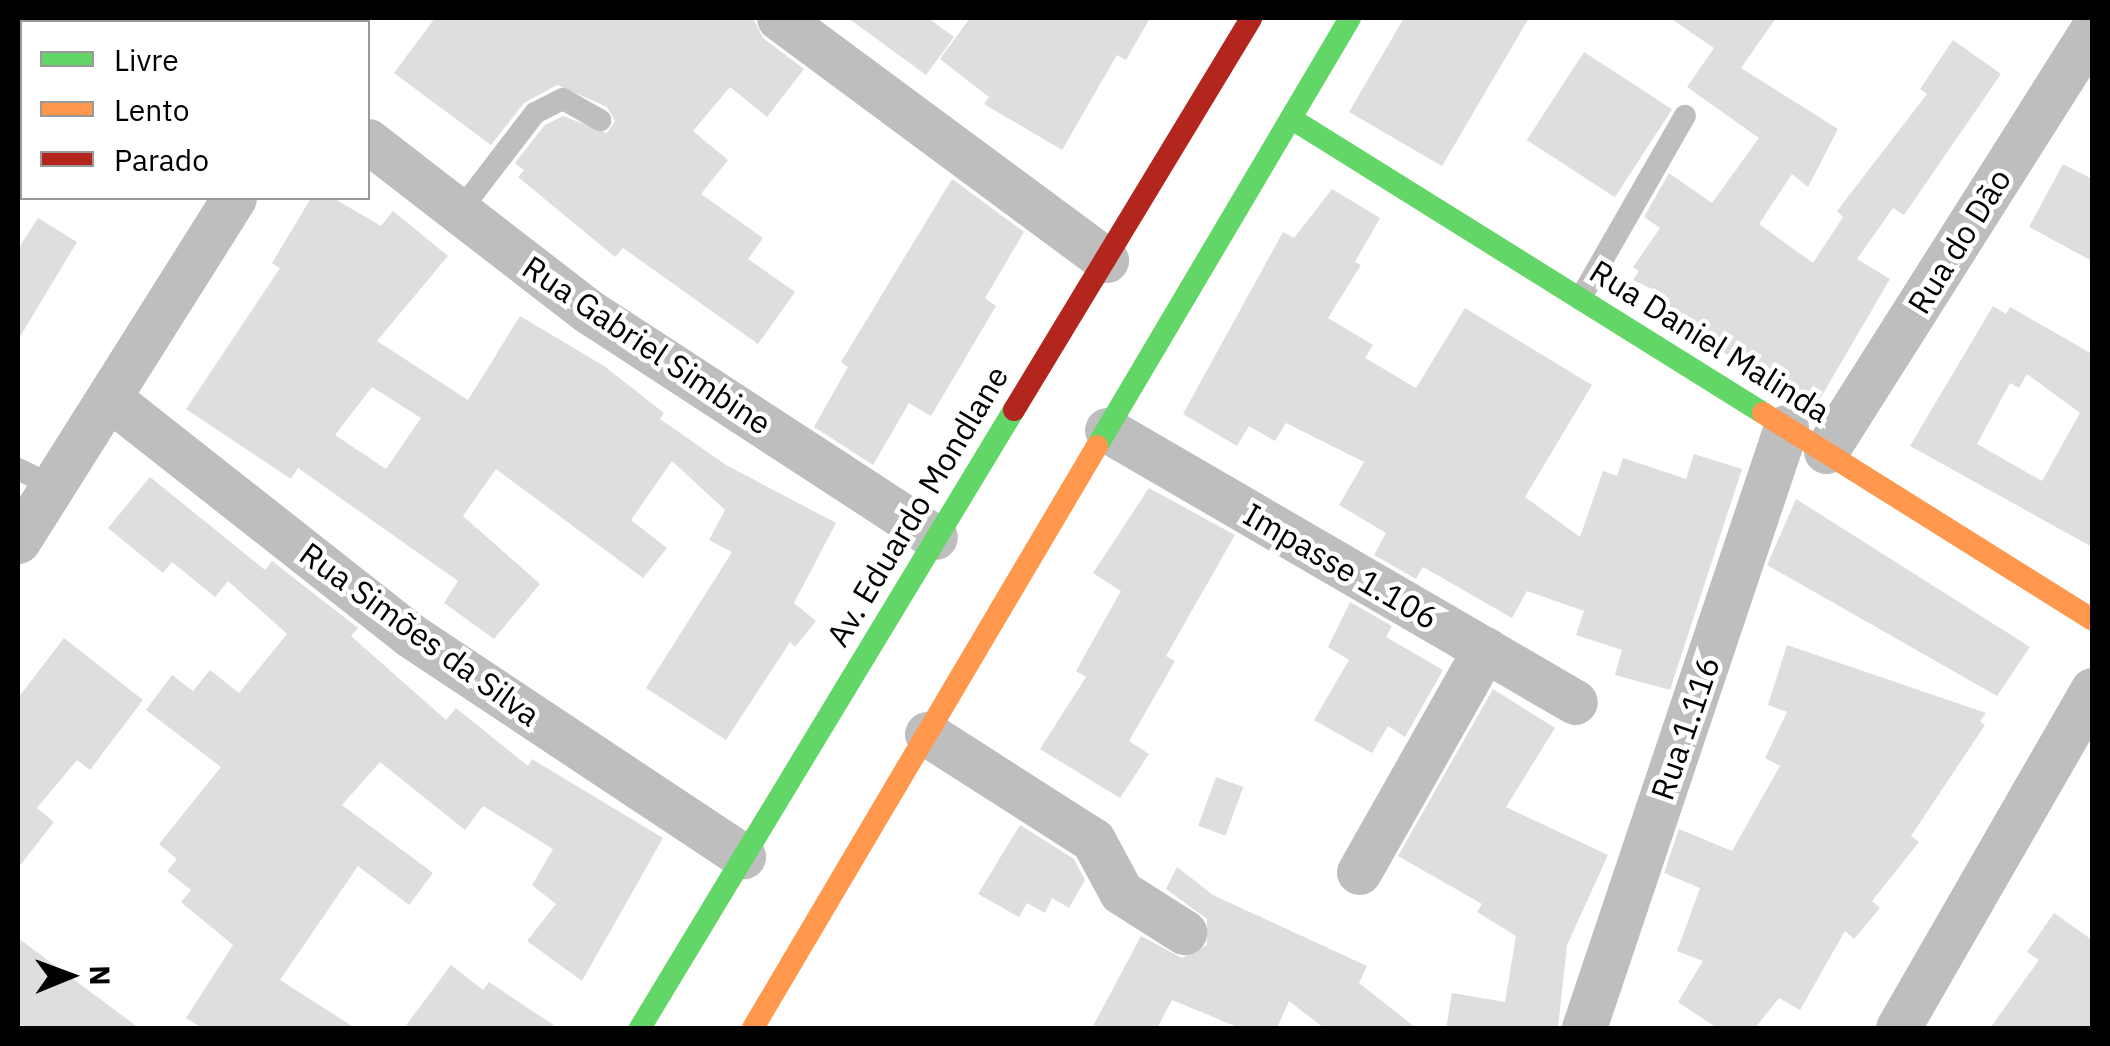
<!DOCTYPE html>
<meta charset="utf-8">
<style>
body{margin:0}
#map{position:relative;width:2110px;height:1046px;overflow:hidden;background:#fff;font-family:"IBM Plex Sans",sans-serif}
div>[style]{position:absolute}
.building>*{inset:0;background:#dedede;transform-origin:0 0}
.lane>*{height:22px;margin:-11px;padding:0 11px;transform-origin:11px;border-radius:11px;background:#bebebe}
.street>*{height:45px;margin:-22.5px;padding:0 22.5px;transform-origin:22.5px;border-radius:22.5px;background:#bebebe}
.fast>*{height:22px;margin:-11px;padding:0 11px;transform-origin:11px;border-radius:11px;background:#63d668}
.slow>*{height:22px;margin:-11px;padding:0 11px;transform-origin:11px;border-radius:11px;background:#ff974d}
.jam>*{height:22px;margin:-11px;padding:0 11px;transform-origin:11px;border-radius:11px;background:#b3261e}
span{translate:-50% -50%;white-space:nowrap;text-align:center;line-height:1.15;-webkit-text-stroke:9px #fff;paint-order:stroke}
.street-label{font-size:32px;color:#000}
.frame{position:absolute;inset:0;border:20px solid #000;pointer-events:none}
.legend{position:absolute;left:20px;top:20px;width:350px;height:180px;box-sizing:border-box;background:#fff;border:2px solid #999;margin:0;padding:12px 18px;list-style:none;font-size:30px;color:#000}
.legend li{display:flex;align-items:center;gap:20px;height:50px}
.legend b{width:50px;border:2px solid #999}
.north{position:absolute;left:20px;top:926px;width:100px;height:100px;-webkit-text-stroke:8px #fff;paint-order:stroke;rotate:89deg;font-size:28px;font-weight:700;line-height:40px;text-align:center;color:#000}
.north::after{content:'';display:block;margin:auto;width:35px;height:45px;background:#000;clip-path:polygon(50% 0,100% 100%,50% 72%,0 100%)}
</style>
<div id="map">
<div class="building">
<div style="clip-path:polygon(435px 18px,753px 18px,763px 38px,804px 69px,767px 117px,730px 87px,693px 131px,728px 160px,701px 194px,763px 238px,748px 259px,795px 292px,758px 344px,623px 248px,615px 257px,518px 177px,524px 170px,515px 163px,545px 125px,563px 116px,607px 133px,615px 121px,607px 107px,557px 85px,524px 103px,491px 145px,394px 73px)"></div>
<div style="clip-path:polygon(848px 18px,928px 18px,954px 37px,926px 75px)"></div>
<div style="clip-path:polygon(970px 18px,1150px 18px,1126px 60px,1117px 55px,1062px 150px,984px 104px,989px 97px,940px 59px)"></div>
<div style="clip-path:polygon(1404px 18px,1529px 18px,1442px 166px,1349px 112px)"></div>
<div style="clip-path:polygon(1670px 18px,1776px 18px,1741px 68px,1838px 129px,1808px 187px,1792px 174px,1759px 224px,1813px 263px,1843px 217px,1837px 211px,1927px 94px,1920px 89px,1953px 40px,2001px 74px,1904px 215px,1893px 208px,1857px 259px,1890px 279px,1814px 409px,1659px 312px,1665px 295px,1633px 280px,1639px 271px,1633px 267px,1660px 228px,1644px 217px,1669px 173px,1712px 203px,1759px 138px,1687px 87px,1714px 48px)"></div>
<div style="left:1584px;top:52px;width:105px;height:105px;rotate:33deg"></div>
<div style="clip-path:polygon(2063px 164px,2092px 179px,2092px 261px,2029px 227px)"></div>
<div style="clip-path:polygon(952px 179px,1024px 232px,985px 298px,996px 306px,931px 416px,909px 403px,873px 465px,814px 427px,848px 367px,841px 362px)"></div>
<div style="clip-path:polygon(1332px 189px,1380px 218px,1355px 262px,1361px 265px,1328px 318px,1373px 345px,1365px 358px,1416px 388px,1465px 308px,1592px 385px,1525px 497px,1580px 537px,1603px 471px,1617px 476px,1623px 458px,1686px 479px,1694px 454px,1742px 469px,1670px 690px,1615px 675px,1622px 650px,1576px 635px,1584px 611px,1527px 591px,1512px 618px,1423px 567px,1416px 579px,1374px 555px,1386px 533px,1339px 505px,1364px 462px,1286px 423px,1275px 441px,1249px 426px,1237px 446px,1183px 414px,1283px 232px,1294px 238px)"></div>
<div style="clip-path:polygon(evenodd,311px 198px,333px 198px,381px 226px,393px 211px,448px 256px,377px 341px,468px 400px,520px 316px,604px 366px,664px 413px,660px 419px,726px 465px,836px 523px,794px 603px,816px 621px,795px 647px,790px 642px,726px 740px,646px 688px,732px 552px,709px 540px,725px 510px,672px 461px,631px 520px,667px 548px,643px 578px,496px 469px,463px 516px,540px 584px,494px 639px,444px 603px,458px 581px,298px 468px,291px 479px,186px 409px,280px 268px,272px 263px,311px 198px,372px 387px,421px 418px,386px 469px,335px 435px,372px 387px)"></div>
<div style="clip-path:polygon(38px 218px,77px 242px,18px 340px,18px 249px)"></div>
<div style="clip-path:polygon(evenodd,1993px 306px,2006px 314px,2010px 307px,2092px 354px,2092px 547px,1910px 446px,1993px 306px,2027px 374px,2080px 413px,2042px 481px,1977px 444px,2010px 383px,2019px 388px,2027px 374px)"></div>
<div style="clip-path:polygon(150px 477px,265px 570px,272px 561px,358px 628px,351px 636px,446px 720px,456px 708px,528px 766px,532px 759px,663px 838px,582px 981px,527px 941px,556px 904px,532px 885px,553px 849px,483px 806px,465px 830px,380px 762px,342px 805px,433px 873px,409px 905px,358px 866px,280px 980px,355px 1028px,202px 1028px,186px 1018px,233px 945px,181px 902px,191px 890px,167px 871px,177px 859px,159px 844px,221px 767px,146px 710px,172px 675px,193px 691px,210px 670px,239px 693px,287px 634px,228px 581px,215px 597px,172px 562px,163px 573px,108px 528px)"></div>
<div style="clip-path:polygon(1149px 488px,1235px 535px,1166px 656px,1175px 661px,1129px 741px,1149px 754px,1120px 798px,1040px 749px,1086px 677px,1076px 671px,1121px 591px,1093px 573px)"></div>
<div style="clip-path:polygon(1796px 499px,2030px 647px,1997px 696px,1767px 565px)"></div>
<div style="clip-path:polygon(1350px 602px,1392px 626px,1386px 637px,1443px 670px,1405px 737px,1388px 726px,1372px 753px,1314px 720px,1349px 660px,1328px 647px)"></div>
<div style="clip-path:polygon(64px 638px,143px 700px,90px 770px,77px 760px,37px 808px,54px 822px,18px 868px,18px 698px)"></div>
<div style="clip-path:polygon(1787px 645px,1986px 713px,1980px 721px,1985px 725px,1911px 836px,1919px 842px,1872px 901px,1880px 908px,1854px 939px,1845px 931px,1800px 1010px,1779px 998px,1755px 1028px,1717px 1028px,1678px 1002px,1703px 961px,1677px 951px,1700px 888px,1664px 873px,1679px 829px,1732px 851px,1780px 766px,1765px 758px,1787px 712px,1768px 705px)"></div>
<div style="clip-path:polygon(1493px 689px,1555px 728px,1506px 807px,1608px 855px,1567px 945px,1558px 1028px,1446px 1028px,1452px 993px,1505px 1002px,1516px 936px,1477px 912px,1482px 904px,1398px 856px)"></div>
<div style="left:1216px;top:777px;width:29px;height:52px;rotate:20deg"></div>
<div style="clip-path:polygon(1020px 825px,1074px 859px,1085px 880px,1069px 908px,1052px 898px,1045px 913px,1027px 903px,1019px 917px,978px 894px)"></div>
<div style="clip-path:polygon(1177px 867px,1213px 895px,1367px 966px,1359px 983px,1416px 1028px,1324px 1028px,1289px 1001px,1277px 1028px,1240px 1028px,1172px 1000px,1157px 1028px,1092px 1028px,1141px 936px,1182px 958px,1207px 945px,1207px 919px,1166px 889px)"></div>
<div style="clip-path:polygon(2054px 913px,2092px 940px,2092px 1028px,1990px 1028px,2039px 960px,2027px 952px)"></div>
<div style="clip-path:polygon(18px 938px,139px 1028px,18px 1028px)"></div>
<div style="clip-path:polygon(451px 965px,483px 990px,489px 982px,558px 1028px,404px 1028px)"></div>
</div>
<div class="lane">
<div style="left:459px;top:212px;width:125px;rotate:-52.5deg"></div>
<div style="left:535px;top:113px;width:31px;rotate:-27deg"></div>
<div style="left:563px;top:99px;width:43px;rotate:29.6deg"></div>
<div style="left:1580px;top:299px;width:211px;rotate:-60.2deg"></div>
<div style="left:18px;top:469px;width:39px;rotate:26deg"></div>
</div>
<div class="street">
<div style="left:199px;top:18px;width:8px;rotate:30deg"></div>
<div style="left:779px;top:18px;width:407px;rotate:36.5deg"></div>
<div style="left:342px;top:22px;width:5px;rotate:-53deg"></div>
<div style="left:368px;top:141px;width:278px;rotate:37.7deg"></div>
<div style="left:588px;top:311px;width:414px;rotate:33.1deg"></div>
<div style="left:109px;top:398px;width:383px;rotate:38.2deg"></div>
<div style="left:410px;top:635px;width:400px;rotate:33.6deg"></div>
<div style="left:1107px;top:430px;width:541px;rotate:30.17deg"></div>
<div style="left:1826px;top:451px;width:498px;rotate:-57.7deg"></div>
<div style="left:18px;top:541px;width:405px;rotate:-57.8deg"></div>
<div style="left:927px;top:734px;width:197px;rotate:32.6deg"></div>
<div style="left:1093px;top:840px;width:59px;rotate:61.7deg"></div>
<div style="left:1121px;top:892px;width:75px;rotate:32.4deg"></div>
<div style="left:1359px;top:872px;width:256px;rotate:-60.5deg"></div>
<div style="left:1584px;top:1028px;width:634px;rotate:-71.42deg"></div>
<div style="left:1898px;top:1028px;width:390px;rotate:-60.1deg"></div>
</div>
<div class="fast">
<div style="left:1292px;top:119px;width:555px;rotate:31.97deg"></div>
<div style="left:1097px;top:446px;width:497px;rotate:-59.4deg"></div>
<div style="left:640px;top:1028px;width:722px;rotate:-58.82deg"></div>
</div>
<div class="slow">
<div style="left:1763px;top:413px;width:388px;rotate:32.1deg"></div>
<div style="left:753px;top:1028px;width:676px;rotate:-59.41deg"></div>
</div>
<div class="jam">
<div style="left:1014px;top:410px;width:458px;rotate:-58.8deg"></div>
</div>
<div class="street-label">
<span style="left:1959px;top:241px;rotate:-58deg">Rua do Dão</span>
<span style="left:1710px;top:341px;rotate:32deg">Rua Daniel Malinda</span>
<span style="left:647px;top:345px;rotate:34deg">Rua Gabriel Simbine</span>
<span style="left:917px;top:506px;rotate:-59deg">Av. Eduardo Mondlane</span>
<span style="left:1341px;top:566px;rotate:30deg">Impasse 1.106</span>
<span style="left:420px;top:634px;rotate:36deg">Rua Simões da Silva</span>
<span style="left:1685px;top:728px;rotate:-71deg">Rua 1.116</span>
</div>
<div class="frame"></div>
<ul class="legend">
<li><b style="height:12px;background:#63d668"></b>Livre</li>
<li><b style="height:12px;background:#ff974d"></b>Lento</li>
<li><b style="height:12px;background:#b3261e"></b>Parado</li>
</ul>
<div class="north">N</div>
</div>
